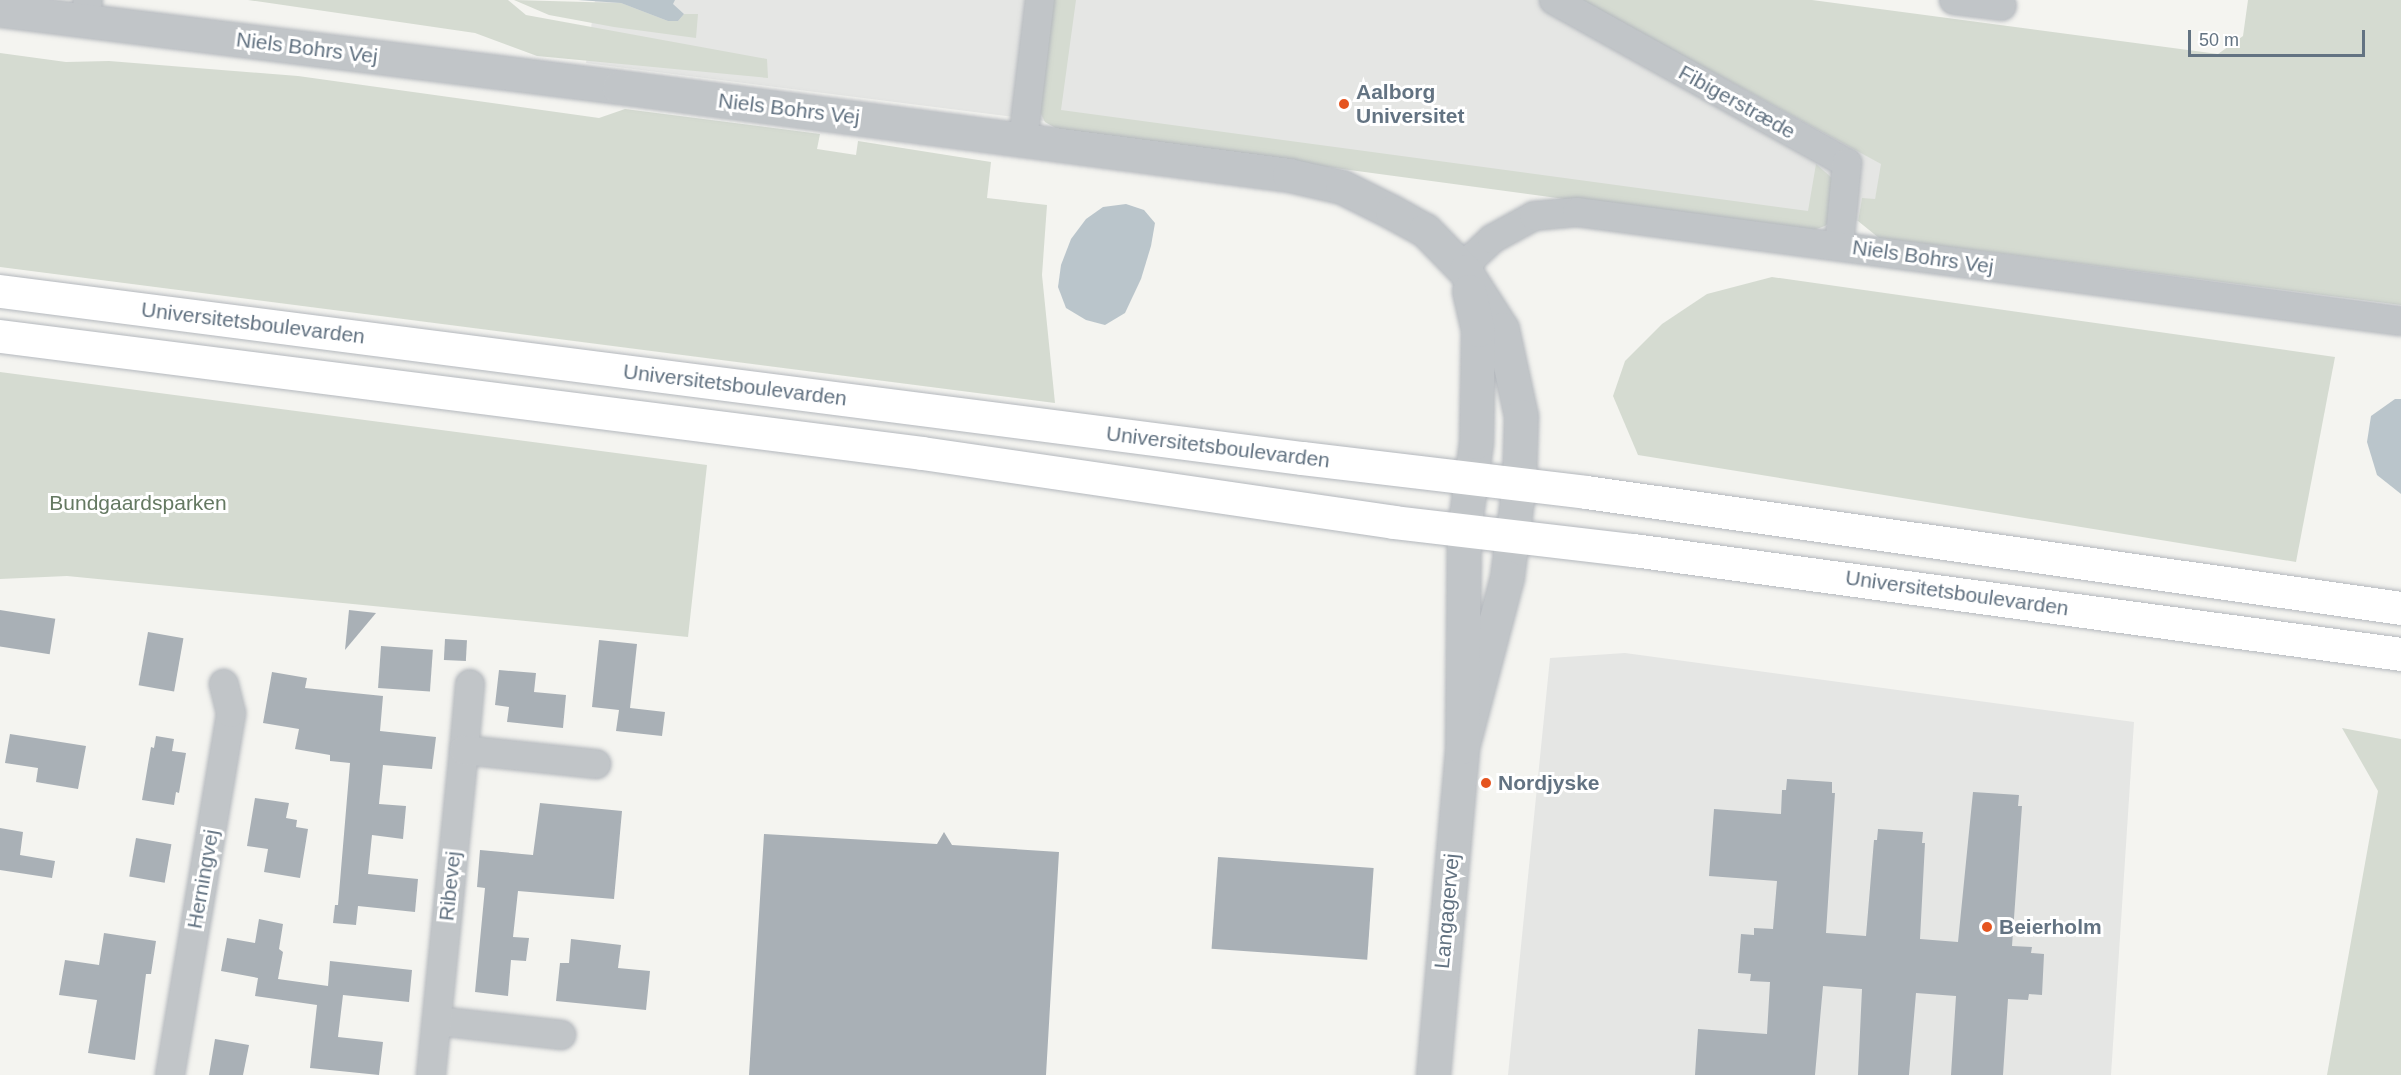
<!DOCTYPE html>
<meta charset="utf-8">
<style>
body{margin:0}
#map{position:relative;width:2401px;height:1075px;overflow:hidden;background:#f4f4f0;font-family:Helvetica,sans-serif}
div>[style]{position:absolute}
.built>*{inset:0;background:#e5e6e4}
.green>*{inset:0;background:#d5dbd1}
.water>*{inset:0;background:#bac5cb}
.building>*{inset:0;background:#a9b0b6;transform-origin:0 0}
.roads{filter:drop-shadow(0 0 2px #b4b8bd) drop-shadow(0 0 2px #b4b8bd)}
.minor>*{height:28px;margin:-14px;padding:0 14px;transform-origin:14px;border-radius:14px;background:#c1c5c8}
.tertiary>*{height:33px;margin:-16.5px;padding:0 16.5px;transform-origin:16.5px;border-radius:16.5px;background:#c1c5c8}
.secondary>*{height:33px;margin:-16.5px;padding:0 16.5px;transform-origin:16.5px;border-radius:16.5px;background:#fff}
.dots>*{width:16px;height:16px;translate:-50% -50%;box-sizing:border-box;border:3px solid #fff;border-radius:50%}
span{translate:-50% -50%;white-space:nowrap;text-align:center;line-height:1.15;-webkit-text-stroke:6px #fff;paint-order:stroke}
.street-label{font-size:21px;color:#637382}
.poi-label{font-size:21px;color:#637382;font-weight:700}
.left{translate:0 -50%;text-align:left}
.park-label{font-size:21px;color:#657962}
.scale{position:absolute;left:2188px;top:30px;width:177px;height:27px;box-sizing:border-box;border:3px solid #637382;border-top:0;padding-left:8px;font-size:18px;line-height:21px;white-space:nowrap;color:#637382;-webkit-text-stroke:4px #fff;paint-order:stroke}
</style>
<div id="map">
<div class="built">
<div style="clip-path:polygon(595px 0,1581px 0,1882px 164px,1875px 200px,1862px 199px,1858px 221px,1822px 216px,1813px 218px,586px 63px)"></div>
<div style="clip-path:polygon(1625px 653px,2134px 722px,2111px 1075px,1508px 1075px,1550px 658px)"></div>
</div>
<div class="green">
<div style="clip-path:polygon(248px 0,508px 0,526px 15px,767px 59px,768px 78px,537px 56px,475px 33px)"></div>
<div style="clip-path:polygon(514px 0,621px 3px,668px 21px,678px 21px,684px 14px,698px 14px,696px 38px,614px 27px,549px 15px)"></div>
<div style="clip-path:polygon(1052px 0,1076px 0,1061px 110px,1808px 211px,1816px 164px,1832px 178px,1835px 217px,1825px 226px,1808px 232px,1061px 131px,1045px 122px,1038px 108px)"></div>
<div style="clip-path:polygon(1581px 0,1812px 0,2218px 54px,2243px 36px,2248px 0,2401px 0,2401px 305px,1879px 238px,1858px 221px,1862px 198px,1875px 199px,1881px 164px)"></div>
<div style="clip-path:polygon(0 53px,66px 62px,109px 61px,298px 76px,599px 118px,625px 109px,820px 134px,817px 149px,856px 155px,858px 141px,991px 162px,987px 198px,1047px 205px,1042px 275px,1055px 403px,0 267px)"></div>
<div style="clip-path:polygon(1772px 277px,2335px 357px,2296px 562px,1638px 455px,1613px 396px,1625px 361px,1662px 324px,1707px 294px)"></div>
<div style="clip-path:polygon(0 372px,707px 465px,688px 637px,67px 576px,0 579px)"></div>
<div style="clip-path:polygon(2342px 728px,2401px 739px,2401px 1075px,2327px 1075px,2378px 791px)"></div>
</div>
<div class="water">
<div style="clip-path:polygon(578px 0,675px 0,673px 4px,684px 14px,678px 21px,668px 21px,621px 3px)"></div>
<div style="clip-path:polygon(1126px 204px,1144px 210px,1155px 223px,1151px 246px,1141px 279px,1125px 313px,1105px 325px,1086px 320px,1066px 308px,1058px 287px,1061px 265px,1071px 239px,1086px 219px,1103px 207px)"></div>
<div style="clip-path:polygon(2395px 399px,2401px 399px,2401px 494px,2377px 475px,2367px 442px,2371px 416px)"></div>
</div>
<div class="building">
<div style="left:0;top:610px;width:56px;height:36px;rotate:9deg"></div>
<div style="clip-path:polygon(349px 610px,376px 613px,345px 650px)"></div>
<div style="left:148px;top:632px;width:36px;height:54px;rotate:10deg"></div>
<div style="left:445px;top:639px;width:22px;height:21px;rotate:3deg"></div>
<div style="clip-path:polygon(599px 640px,637px 644px,630px 708px,665px 712px,662px 736px,616px 731px,619px 710px,592px 707px)"></div>
<div style="left:381px;top:646px;width:52px;height:42px;rotate:4deg"></div>
<div style="clip-path:polygon(499px 670px,536px 673px,534px 692px,566px 695px,563px 728px,507px 722px,509px 707px,495px 705px)"></div>
<div style="clip-path:polygon(272px 672px,307px 678px,305px 688px,383px 696px,380px 731px,436px 737px,432px 769px,383px 765px,379px 804px,406px 806px,403px 839px,372px 835px,368px 874px,418px 879px,415px 912px,358px 906px,356px 925px,333px 923px,335px 905px,338px 905px,350px 763px,330px 761px,330px 755px,295px 749px,299px 729px,263px 723px)"></div>
<div style="clip-path:polygon(10px 734px,86px 746px,78px 789px,36px 782px,38px 768px,5px 763px)"></div>
<div style="clip-path:polygon(156px 736px,174px 739px,172px 751px,186px 753px,179px 793px,176px 792px,174px 805px,142px 800px,151px 747px,154px 748px)"></div>
<div style="clip-path:polygon(1787px 779px,1832px 782px,1832px 793px,1835px 793px,1826px 933px,1866px 936px,1874px 840px,1877px 840px,1878px 829px,1923px 832px,1922px 843px,1925px 843px,1920px 939px,1958px 942px,1973px 792px,2019px 795px,2018px 806px,2022px 806px,2012px 946px,2032px 947px,2031px 953px,2044px 954px,2042px 995px,2029px 994px,2028px 1000px,2008px 999px,2003px 1075px,1951px 1075px,1956px 996px,1916px 993px,1909px 1075px,1858px 1075px,1862px 989px,1823px 986px,1815px 1075px,1695px 1075px,1698px 1029px,1767px 1034px,1770px 982px,1750px 981px,1751px 974px,1738px 973px,1741px 934px,1754px 935px,1754px 928px,1773px 929px,1777px 881px,1709px 876px,1714px 809px,1781px 814px,1782px 790px,1786px 790px)"></div>
<div style="clip-path:polygon(255px 798px,289px 803px,286px 818px,297px 820px,296px 827px,308px 829px,300px 878px,264px 872px,268px 849px,247px 846px)"></div>
<div style="clip-path:polygon(540px 803px,622px 811px,614px 899px,518px 891px,513px 937px,529px 938px,526px 961px,511px 960px,508px 996px,475px 992px,485px 888px,477px 887px,480px 850px,533px 855px)"></div>
<div style="clip-path:polygon(0 828px,23px 832px,20px 855px,55px 861px,52px 878px,0 870px)"></div>
<div style="clip-path:polygon(944px 832px,952px 845px,1059px 852px,1046px 1075px,749px 1075px,764px 834px,937px 844px)"></div>
<div style="left:136px;top:838px;width:36px;height:39px;rotate:10deg"></div>
<div style="left:1218px;top:857px;width:156px;height:92px;rotate:4deg"></div>
<div style="clip-path:polygon(259px 919px,283px 924px,279px 949px,283px 952px,278px 979px,328px 986px,330px 961px,412px 970px,409px 1002px,343px 995px,338px 1037px,383px 1042px,379px 1075px,310px 1068px,317px 1005px,255px 996px,258px 978px,221px 971px,227px 938px,255px 943px)"></div>
<div style="clip-path:polygon(104px 933px,156px 941px,151px 974px,146px 974px,135px 1060px,88px 1053px,97px 1000px,59px 995px,65px 960px,99px 965px)"></div>
<div style="clip-path:polygon(571px 939px,621px 945px,618px 968px,650px 971px,646px 1010px,556px 1001px,560px 963px,569px 963px)"></div>
<div style="clip-path:polygon(215px 1039px,249px 1045px,243px 1075px,209px 1075px)"></div>
</div>
<div class="roads">
<div class="minor">
<div style="left:1554px;top:0;width:335px;rotate:29.1deg"></div>
<div style="left:1847px;top:163px;width:83px;rotate:95.5deg"></div>
<div style="left:1954px;top:0;width:48px;rotate:7.1deg"></div>
<div style="left:85px;top:21px;width:21px;rotate:-82deg"></div>
<div style="left:1023px;top:140px;width:141px;rotate:-83.1deg"></div>
<div style="left:1465px;top:271px;width:16px;rotate:-60deg"></div>
<div style="left:1473px;top:257px;width:26px;rotate:-43deg"></div>
<div style="left:1492px;top:239px;width:48px;rotate:-28.7deg"></div>
<div style="left:1534px;top:216px;width:43px;rotate:-5.3deg"></div>
<div style="left:1577px;top:212px;width:831px;rotate:7.54deg"></div>
<div style="left:464px;top:750px;width:66px;rotate:-84.8deg"></div>
<div style="left:437px;top:1021px;width:125px;rotate:6.4deg"></div>
<div style="left:170px;top:1075px;width:367px;rotate:-80.4deg"></div>
<div style="left:231px;top:713px;width:30px;rotate:-104deg"></div>
<div style="left:431px;top:1075px;width:327px;rotate:-84.2deg"></div>
<div style="left:464px;top:750px;width:133px;rotate:6.1deg"></div>
</div>
<div class="tertiary">
<div style="left:0;top:10px;width:624px;rotate:7.09deg"></div>
<div style="left:619px;top:87px;width:676px;rotate:7.48deg"></div>
<div style="left:1289px;top:175px;width:54px;rotate:12.8deg"></div>
<div style="left:1342px;top:187px;width:56px;rotate:26.6deg"></div>
<div style="left:1392px;top:212px;width:38px;rotate:29deg"></div>
<div style="left:1425px;top:230px;width:57px;rotate:45.7deg"></div>
<div style="left:1465px;top:271px;width:69px;rotate:57.5deg"></div>
<div style="left:1502px;top:329px;width:89px;rotate:77.7deg"></div>
<div style="left:1521px;top:416px;width:68px;rotate:91.7deg"></div>
<div style="left:1519px;top:484px;width:94px;rotate:97.4deg"></div>
<div style="left:1507px;top:577px;width:176px;rotate:104.8deg"></div>
<div style="left:1433px;top:1075px;width:329px;rotate:-84.9deg"></div>
<div style="left:1462px;top:747px;width:217px;rotate:-89.5deg"></div>
<div style="left:1464px;top:530px;width:89px;rotate:-82.2deg"></div>
<div style="left:1476px;top:442px;width:112px;rotate:-89deg"></div>
<div style="left:1478px;top:330px;width:40px;rotate:-103deg"></div>
</div>
<div class="secondary">
<div style="left:0;top:291px;width:1313px;rotate:7.31deg"></div>
<div style="left:1302px;top:458px;width:286px;rotate:6.8deg"></div>
<div style="left:1586px;top:492px;width:823px;rotate:8.1deg"></div>
<div style="left:0;top:336px;width:929px;rotate:7.23deg"></div>
<div style="left:922px;top:453px;width:477px;rotate:8.3deg"></div>
<div style="left:1394px;top:522px;width:241px;rotate:6.7deg"></div>
<div style="left:1633px;top:550px;width:775px;rotate:7.71deg"></div>
</div>
</div>
<div class="dots">
<div style="left:1344px;top:104px;background:#e5541f"></div>
<div style="left:1486px;top:783px;background:#e5541f"></div>
<div style="left:1987px;top:927px;background:#e5541f"></div>
</div>
<div class="street-label">
<span style="left:307px;top:48px;rotate:7deg">Niels Bohrs Vej</span>
<span style="left:1737px;top:102px;rotate:29deg">Fibigerstræde</span>
<span style="left:789px;top:109px;rotate:7deg">Niels Bohrs Vej</span>
<span style="left:1923px;top:257px;rotate:8deg">Niels Bohrs Vej</span>
<span style="left:253px;top:323px;rotate:7deg">Universitetsboulevarden</span>
<span style="left:735px;top:385px;rotate:7deg">Universitetsboulevarden</span>
<span style="left:1218px;top:447px;rotate:7deg">Universitetsboulevarden</span>
<span style="left:1957px;top:593px;rotate:8deg">Universitetsboulevarden</span>
<span style="left:203px;top:879px;rotate:-80deg">Herningvej</span>
<span style="left:450px;top:886px;rotate:-84deg">Ribevej</span>
<span style="left:1447px;top:911px;rotate:-85deg">Langagervej</span>
</div>
<div class="poi-label">
<span class="left" style="left:1356px;top:104px">Aalborg<br>Universitet</span>
<span class="left" style="left:1498px;top:783px">Nordjyske</span>
<span class="left" style="left:1999px;top:927px">Beierholm</span>
</div>
<div class="park-label">
<span style="left:138px;top:503px">Bundgaardsparken</span>
</div>
<div class="scale">50 m</div>
</div>
